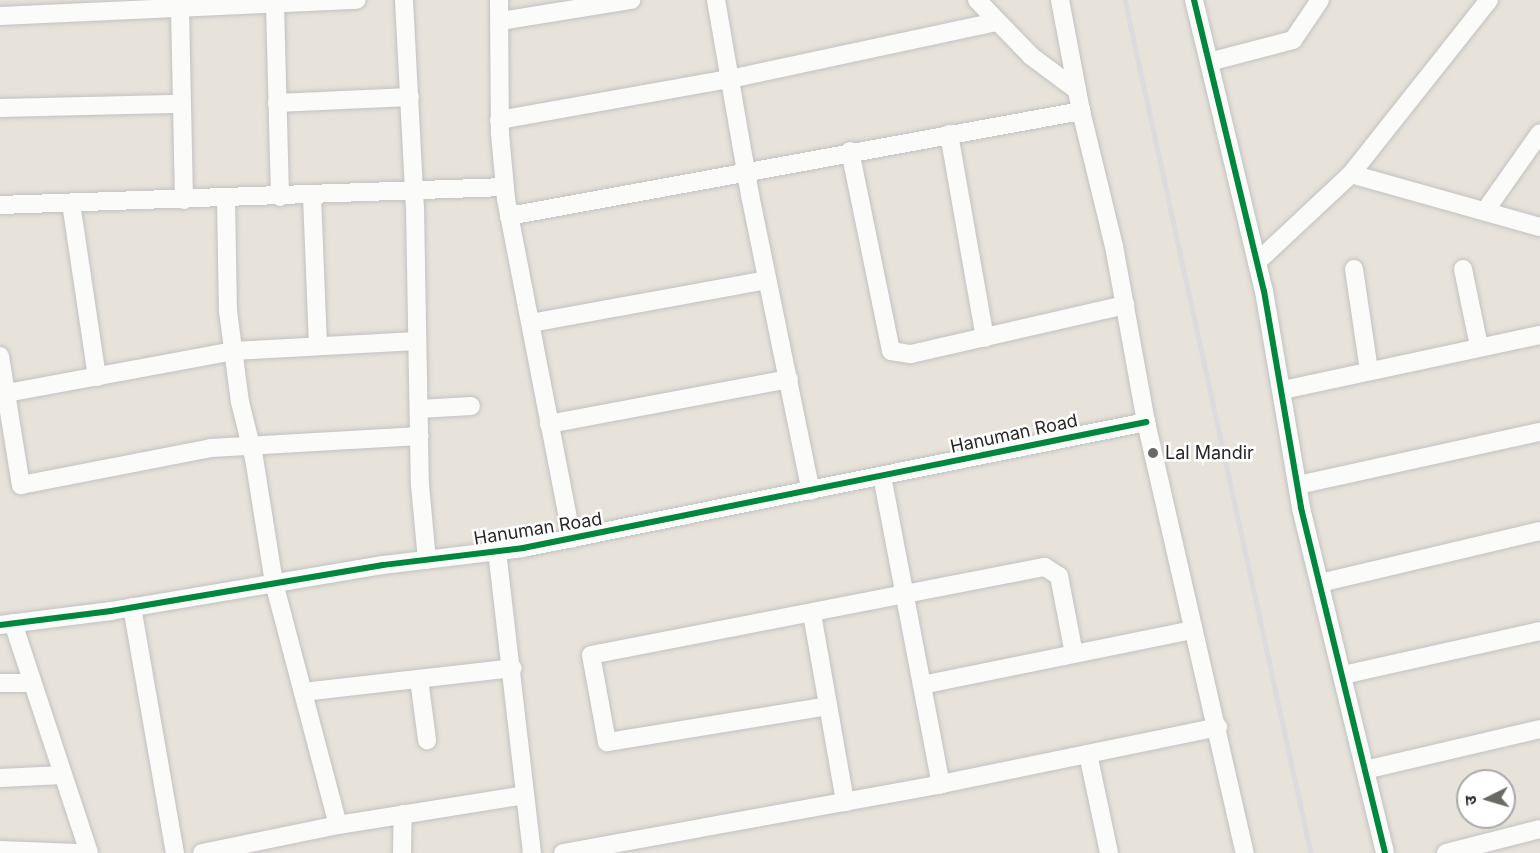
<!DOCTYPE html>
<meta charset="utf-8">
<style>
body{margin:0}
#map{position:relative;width:1540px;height:853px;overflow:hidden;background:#e7e3da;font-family:Inter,"Noto Sans Devanagari",sans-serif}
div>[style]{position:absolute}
.roads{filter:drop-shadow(0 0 2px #c2c1c2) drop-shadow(0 0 2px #c2c1c2)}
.minor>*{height:18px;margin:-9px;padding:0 9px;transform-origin:9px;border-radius:9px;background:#fbfbf9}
.rail>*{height:4.5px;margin:-2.25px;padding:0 2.25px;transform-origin:2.25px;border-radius:2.25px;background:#dcdbdd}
.cycleway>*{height:6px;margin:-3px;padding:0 3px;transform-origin:3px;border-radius:3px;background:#00873e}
.dots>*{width:16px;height:16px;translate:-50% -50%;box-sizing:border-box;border:3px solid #fff;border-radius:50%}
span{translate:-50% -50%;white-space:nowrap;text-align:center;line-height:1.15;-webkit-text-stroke:5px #fff;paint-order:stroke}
.street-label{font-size:18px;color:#272727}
.poi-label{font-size:18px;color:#272727}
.left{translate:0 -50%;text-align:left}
.north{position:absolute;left:1456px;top:769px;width:60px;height:60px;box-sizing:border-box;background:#fff;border:2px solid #a9a9a9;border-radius:50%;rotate:265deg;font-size:16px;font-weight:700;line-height:24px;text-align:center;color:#272727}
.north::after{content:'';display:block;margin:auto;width:21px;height:27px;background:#6a6966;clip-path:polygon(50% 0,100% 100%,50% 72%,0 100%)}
</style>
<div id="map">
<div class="roads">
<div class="minor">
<div style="left:404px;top:0;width:208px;rotate:87deg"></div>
<div style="left:415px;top:208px;width:277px;rotate:89deg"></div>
<div style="left:420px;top:485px;width:75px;rotate:84.7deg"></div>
<div style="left:499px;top:0;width:134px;rotate:89.6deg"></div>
<div style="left:500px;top:134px;width:65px;rotate:84.7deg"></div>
<div style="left:506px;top:199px;width:346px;rotate:79deg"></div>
<div style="left:716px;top:0;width:198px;rotate:80.1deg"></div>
<div style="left:750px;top:195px;width:302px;rotate:78.4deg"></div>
<div style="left:977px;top:0;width:78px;rotate:46deg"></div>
<div style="left:1031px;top:56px;width:57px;rotate:36.5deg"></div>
<div style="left:1060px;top:0;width:113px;rotate:79.3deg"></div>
<div style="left:1081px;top:111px;width:139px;rotate:76.3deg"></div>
<div style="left:1114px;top:246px;width:179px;rotate:79.7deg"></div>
<div style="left:1146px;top:422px;width:442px;rotate:77.1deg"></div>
<div style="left:1194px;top:0;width:299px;rotate:76.5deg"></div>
<div style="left:1264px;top:291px;width:220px;rotate:80.3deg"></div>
<div style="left:1301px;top:508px;width:355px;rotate:76.3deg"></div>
<div style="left:275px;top:5px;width:192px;rotate:88.5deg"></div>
<div style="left:180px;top:9px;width:191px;rotate:88.8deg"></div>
<div style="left:0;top:16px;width:357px;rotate:-2.6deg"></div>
<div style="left:500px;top:21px;width:133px;rotate:-9.1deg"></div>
<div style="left:1209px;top:62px;width:87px;rotate:-14.7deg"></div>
<div style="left:1293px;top:40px;width:48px;rotate:-56deg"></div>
<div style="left:277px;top:103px;width:133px;rotate:-2.6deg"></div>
<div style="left:0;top:108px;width:182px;rotate:-1.3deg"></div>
<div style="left:499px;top:120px;width:235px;rotate:-10.1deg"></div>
<div style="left:730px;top:79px;width:272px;rotate:-12.1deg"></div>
<div style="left:949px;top:134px;width:207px;rotate:80deg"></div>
<div style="left:850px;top:151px;width:204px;rotate:78.4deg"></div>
<div style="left:891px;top:351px;width:20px;rotate:9deg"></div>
<div style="left:911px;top:354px;width:220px;rotate:-12.9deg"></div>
<div style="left:1351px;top:174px;width:196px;rotate:15.7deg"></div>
<div style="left:312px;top:196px;width:150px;rotate:87.7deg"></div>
<div style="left:226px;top:199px;width:112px;rotate:89deg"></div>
<div style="left:228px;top:311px;width:92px;rotate:82.5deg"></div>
<div style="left:240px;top:402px;width:58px;rotate:76deg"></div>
<div style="left:254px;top:458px;width:127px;rotate:80.9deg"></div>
<div style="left:274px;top:583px;width:250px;rotate:75.2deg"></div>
<div style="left:71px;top:203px;width:176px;rotate:81.5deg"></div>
<div style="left:0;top:205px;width:505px;rotate:-2.04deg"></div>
<div style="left:1485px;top:211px;width:95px;rotate:-54.8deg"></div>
<div style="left:509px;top:216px;width:582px;rotate:-10.4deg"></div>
<div style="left:1257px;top:262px;width:129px;rotate:-43.1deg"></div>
<div style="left:1351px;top:174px;width:222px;rotate:-51.6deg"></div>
<div style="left:1354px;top:269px;width:103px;rotate:81.6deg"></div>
<div style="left:1463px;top:269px;width:79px;rotate:78.3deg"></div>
<div style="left:531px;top:323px;width:240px;rotate:-10.3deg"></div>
<div style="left:0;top:356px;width:131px;rotate:80.8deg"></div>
<div style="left:21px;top:485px;width:194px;rotate:-11deg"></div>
<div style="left:211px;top:448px;width:209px;rotate:-3.3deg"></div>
<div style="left:1283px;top:390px;width:263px;rotate:-12.1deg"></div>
<div style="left:7px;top:393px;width:230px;rotate:-10.5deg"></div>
<div style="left:233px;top:351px;width:184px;rotate:-3.1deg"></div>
<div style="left:419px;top:409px;width:52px;rotate:-3.3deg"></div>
<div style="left:549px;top:424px;width:244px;rotate:-10.6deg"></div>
<div style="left:882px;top:476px;width:314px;rotate:79.2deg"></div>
<div style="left:1298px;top:485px;width:248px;rotate:-12.4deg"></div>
<div style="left:497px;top:551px;width:304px;rotate:83.4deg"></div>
<div style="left:1320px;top:583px;width:226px;rotate:-13.3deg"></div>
<div style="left:132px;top:607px;width:250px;rotate:80.1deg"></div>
<div style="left:812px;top:614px;width:191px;rotate:80deg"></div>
<div style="left:13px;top:623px;width:242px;rotate:71.7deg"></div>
<div style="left:0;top:625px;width:112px;rotate:-7.2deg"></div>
<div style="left:111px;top:611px;width:276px;rotate:-9.6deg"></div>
<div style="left:383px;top:565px;width:141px;rotate:-6.9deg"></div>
<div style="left:523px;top:548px;width:636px;rotate:-11.43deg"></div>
<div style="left:1343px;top:675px;width:202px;rotate:-12.6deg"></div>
<div style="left:419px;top:679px;width:62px;rotate:82.5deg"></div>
<div style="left:0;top:683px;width:32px"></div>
<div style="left:922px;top:685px;width:277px;rotate:-11.5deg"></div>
<div style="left:303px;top:692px;width:211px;rotate:-6.5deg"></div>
<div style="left:828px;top:706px;width:224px;rotate:170.7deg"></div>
<div style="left:607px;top:742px;width:88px;rotate:-100.4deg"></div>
<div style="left:591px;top:655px;width:462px;rotate:-11deg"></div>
<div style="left:1045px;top:567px;width:17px;rotate:33deg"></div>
<div style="left:1059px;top:576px;width:79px;rotate:79.1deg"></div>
<div style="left:1088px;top:754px;width:101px;rotate:78deg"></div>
<div style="left:1365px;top:770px;width:180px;rotate:-13.2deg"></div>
<div style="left:0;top:778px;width:63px;rotate:-2.7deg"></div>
<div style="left:0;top:850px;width:77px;rotate:2.2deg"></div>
<div style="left:202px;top:853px;width:139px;rotate:-11.6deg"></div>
<div style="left:338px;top:825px;width:189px;rotate:-9.1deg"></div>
<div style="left:402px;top:853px;width:39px;rotate:-89deg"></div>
<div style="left:563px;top:853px;width:384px;rotate:-10.3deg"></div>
<div style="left:941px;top:784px;width:283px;rotate:-11.6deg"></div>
<div style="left:1446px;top:853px;width:97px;rotate:-14.3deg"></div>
</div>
</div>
<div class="rail">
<div style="left:1125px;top:0;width:873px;rotate:77.7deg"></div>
</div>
<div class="cycleway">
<div style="left:1194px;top:0;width:299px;rotate:76.5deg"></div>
<div style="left:1264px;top:291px;width:220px;rotate:80.3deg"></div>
<div style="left:1301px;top:508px;width:355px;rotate:76.3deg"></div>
<div style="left:0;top:625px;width:112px;rotate:-7.2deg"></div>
<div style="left:111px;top:611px;width:276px;rotate:-9.6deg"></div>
<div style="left:383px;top:565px;width:141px;rotate:-6.9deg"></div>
<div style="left:523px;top:548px;width:636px;rotate:-11.43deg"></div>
</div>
<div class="dots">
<div style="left:1153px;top:453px;background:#6a6966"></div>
</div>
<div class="street-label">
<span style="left:1014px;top:434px;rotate:-12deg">Hanuman Road</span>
<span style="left:538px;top:529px;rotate:-9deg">Hanuman Road</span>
</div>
<div class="poi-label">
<span class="left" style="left:1165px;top:453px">Lal Mandir</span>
</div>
<div class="north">उ</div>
</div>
